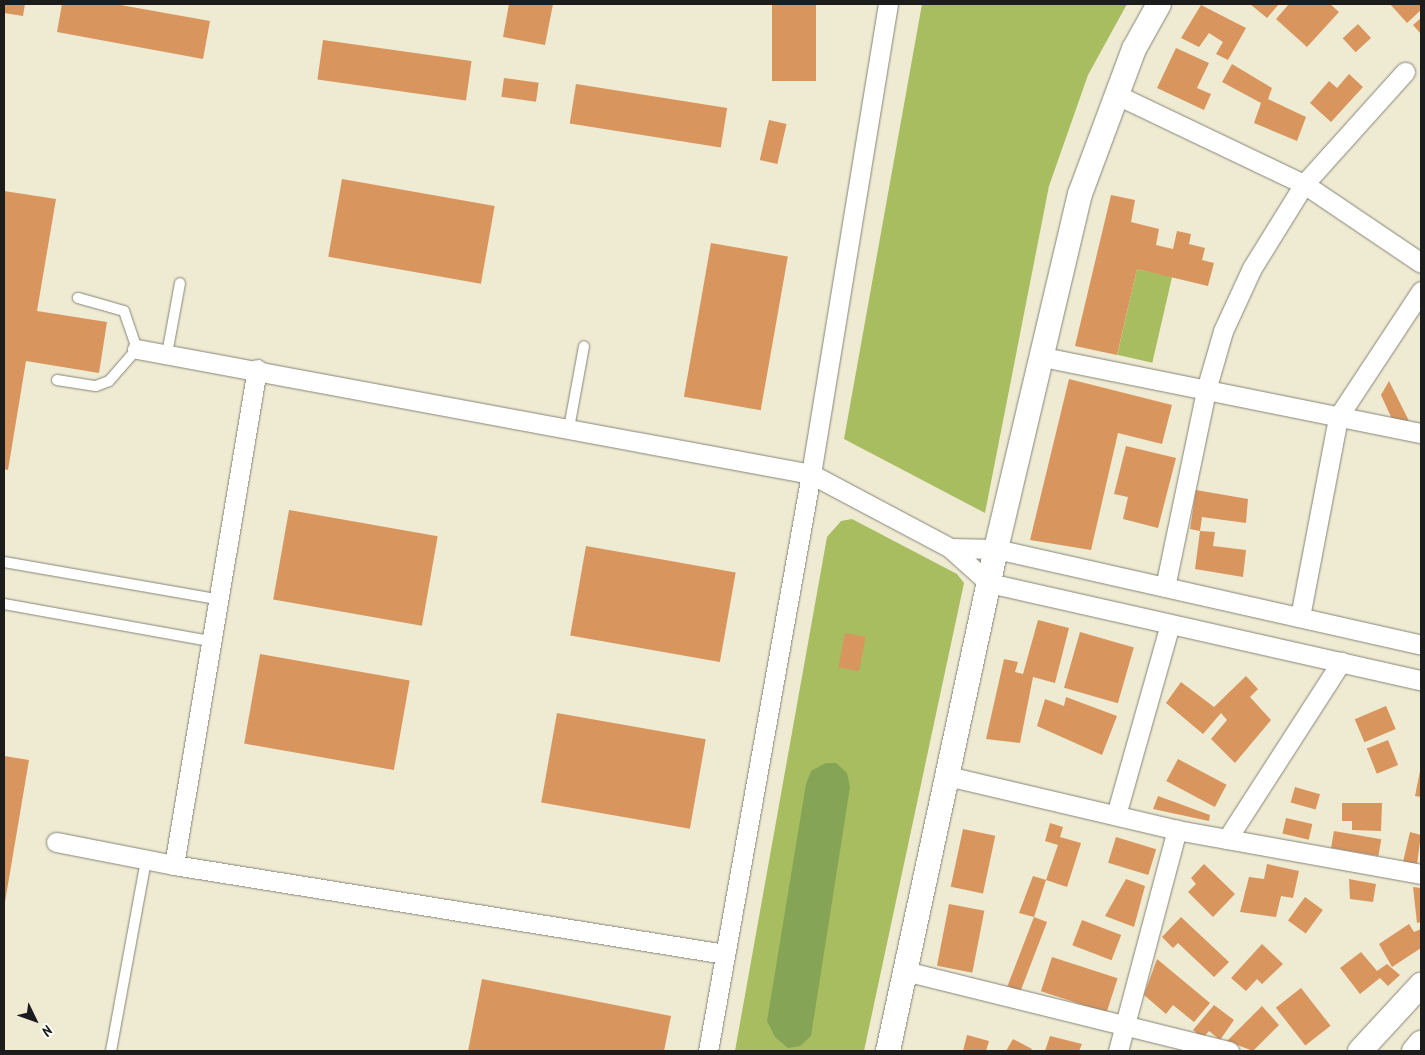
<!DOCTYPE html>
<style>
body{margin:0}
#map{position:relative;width:1425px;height:1055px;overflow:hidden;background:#efebd3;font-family:Kalam,sans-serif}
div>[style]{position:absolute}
.green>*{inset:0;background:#a8bc60;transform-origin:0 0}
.forest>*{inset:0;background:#86a456}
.building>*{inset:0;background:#d8955e;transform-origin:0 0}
.roads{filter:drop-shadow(0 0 1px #868478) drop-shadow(0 0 1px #868478)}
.service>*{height:10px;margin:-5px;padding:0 5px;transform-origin:5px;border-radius:5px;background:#fff}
.minor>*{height:19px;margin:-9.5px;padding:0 9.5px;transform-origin:9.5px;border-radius:9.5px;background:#fff}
.tertiary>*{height:24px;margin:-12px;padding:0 12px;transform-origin:12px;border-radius:12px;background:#fff}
span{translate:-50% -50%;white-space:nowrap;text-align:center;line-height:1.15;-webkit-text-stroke:5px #fdfcf7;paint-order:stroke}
.frame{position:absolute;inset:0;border:5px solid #1c1c1c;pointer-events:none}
.north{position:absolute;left:10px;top:995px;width:50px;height:50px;-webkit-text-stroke:4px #fdfcf7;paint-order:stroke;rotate:132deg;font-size:14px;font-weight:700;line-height:20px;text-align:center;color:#1c1c1c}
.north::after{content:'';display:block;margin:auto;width:18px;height:22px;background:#1c1c1c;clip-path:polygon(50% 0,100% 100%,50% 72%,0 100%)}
</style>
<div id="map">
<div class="green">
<div style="clip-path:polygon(922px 4px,1127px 4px,1088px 75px,1049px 186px,985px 513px,844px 439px)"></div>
<div style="left:1137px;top:269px;width:36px;height:88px;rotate:13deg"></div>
<div style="clip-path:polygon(852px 519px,957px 574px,964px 583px,864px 1051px,735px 1051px,827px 537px,841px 521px)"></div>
</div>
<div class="forest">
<div style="clip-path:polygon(826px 763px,836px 763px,847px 773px,850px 787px,811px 1036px,800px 1046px,788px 1048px,775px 1037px,767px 1021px,806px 784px,811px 771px)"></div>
</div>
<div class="building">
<div style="clip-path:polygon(4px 4px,25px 4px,23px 16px,4px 13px)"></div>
<div style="clip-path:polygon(62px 4px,115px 4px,210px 21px,203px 59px,57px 32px)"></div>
<div style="clip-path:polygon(509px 4px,553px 4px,545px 45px,503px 37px)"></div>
<div style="left:772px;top:4px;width:44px;height:77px"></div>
<div style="clip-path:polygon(1250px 4px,1279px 4px,1267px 18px)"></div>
<div style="clip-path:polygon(1289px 4px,1330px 4px,1339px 12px,1307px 47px,1276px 19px)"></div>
<div style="clip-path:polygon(1390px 4px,1421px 4px,1421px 10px,1407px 23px)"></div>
<div style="clip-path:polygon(1201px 5px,1246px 28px,1228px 60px,1216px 54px,1223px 42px,1209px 33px,1199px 47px,1181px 38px)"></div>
<div style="clip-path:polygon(1421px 18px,1421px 34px,1413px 25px)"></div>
<div style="left:1358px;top:24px;width:19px;height:21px;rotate:47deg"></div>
<div style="left:323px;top:40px;width:150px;height:40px;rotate:8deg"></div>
<div style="clip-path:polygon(1176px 48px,1209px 63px,1197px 88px,1211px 94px,1204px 110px,1157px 88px)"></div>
<div style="clip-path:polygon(1232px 64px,1272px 88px,1268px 99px,1306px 117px,1297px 141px,1254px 123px,1261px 103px,1222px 82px)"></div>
<div style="clip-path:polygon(1349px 74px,1363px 87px,1331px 122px,1310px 103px,1329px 81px,1337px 88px)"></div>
<div style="left:504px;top:78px;width:35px;height:19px;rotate:8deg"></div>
<div style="left:576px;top:84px;width:153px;height:40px;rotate:9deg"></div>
<div style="left:769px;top:120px;width:18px;height:41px;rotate:13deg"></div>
<div style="left:342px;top:179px;width:155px;height:79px;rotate:10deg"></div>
<div style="clip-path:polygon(4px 191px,56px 199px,37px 311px,107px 322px,99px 373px,26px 361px,8px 470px,4px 469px)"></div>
<div style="clip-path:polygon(1111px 195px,1135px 200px,1131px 222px,1159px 229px,1156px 245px,1173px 249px,1177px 231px,1191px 234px,1189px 244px,1205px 248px,1202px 260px,1214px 263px,1208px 286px,1137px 269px,1117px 355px,1075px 346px)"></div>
<div style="left:711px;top:243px;width:78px;height:156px;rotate:10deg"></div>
<div style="clip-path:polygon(1069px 379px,1172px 405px,1162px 444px,1118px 433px,1091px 550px,1030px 540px)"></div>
<div style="clip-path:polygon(1389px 381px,1409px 421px,1392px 419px,1381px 395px)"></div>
<div style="clip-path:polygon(1126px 446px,1176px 458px,1158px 528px,1123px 519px,1128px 497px,1114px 494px)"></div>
<div style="clip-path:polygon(1196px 490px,1248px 499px,1246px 523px,1202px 517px,1200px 531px,1215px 532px,1213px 546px,1246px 550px,1243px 577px,1195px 569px,1200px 531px,1190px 529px)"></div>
<div style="left:289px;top:510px;width:151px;height:91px;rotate:10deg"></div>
<div style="left:586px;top:546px;width:152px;height:91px;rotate:10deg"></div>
<div style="clip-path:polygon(1038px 620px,1069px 628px,1055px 683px,1033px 677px,1020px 743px,986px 739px,1004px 659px,1018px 662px,1015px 672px,1023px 674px)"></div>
<div style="left:1080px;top:632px;width:56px;height:58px;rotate:16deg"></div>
<div style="left:845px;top:633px;width:21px;height:35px;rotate:11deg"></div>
<div style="left:260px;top:654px;width:152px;height:91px;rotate:10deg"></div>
<div style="clip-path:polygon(1246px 676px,1258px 689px,1250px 697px,1271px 720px,1235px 763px,1211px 739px,1227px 720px,1221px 713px,1203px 734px,1166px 703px,1181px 682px,1214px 707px)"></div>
<div style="clip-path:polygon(1066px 697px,1117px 716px,1102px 755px,1037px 726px,1045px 699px,1064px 706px)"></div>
<div style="left:1386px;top:706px;width:25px;height:34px;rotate:67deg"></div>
<div style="left:557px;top:713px;width:151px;height:91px;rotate:10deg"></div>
<div style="left:1388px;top:740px;width:27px;height:23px;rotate:68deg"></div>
<div style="clip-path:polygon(4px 756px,29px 760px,5px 902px,4px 902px)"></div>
<div style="left:1178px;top:759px;width:55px;height:25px;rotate:28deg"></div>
<div style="clip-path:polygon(1420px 771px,1421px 771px,1421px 797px,1415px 796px)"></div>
<div style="left:1295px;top:787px;width:26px;height:16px;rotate:16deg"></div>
<div style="clip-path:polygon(1158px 796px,1210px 815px,1209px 821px,1153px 809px)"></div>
<div style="clip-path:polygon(1342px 803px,1382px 803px,1381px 831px,1352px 830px,1352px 821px,1342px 821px)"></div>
<div style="left:1286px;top:818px;width:27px;height:16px;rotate:13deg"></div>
<div style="clip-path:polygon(1050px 823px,1063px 827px,1060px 837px,1081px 843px,1067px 887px,1046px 880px,1058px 845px,1045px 841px)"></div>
<div style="left:963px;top:829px;width:33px;height:59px;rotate:12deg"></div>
<div style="left:1334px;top:831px;width:48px;height:17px;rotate:10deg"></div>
<div style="clip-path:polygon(1410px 832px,1421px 835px,1417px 864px,1403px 862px)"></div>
<div style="left:1116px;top:837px;width:42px;height:27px;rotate:17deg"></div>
<div style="clip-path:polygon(1204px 864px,1235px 894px,1213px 917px,1188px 892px,1196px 884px,1191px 878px)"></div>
<div style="clip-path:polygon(1267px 864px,1299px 871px,1293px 898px,1281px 896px,1276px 917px,1240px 912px,1249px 877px,1264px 879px)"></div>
<div style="clip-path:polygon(1033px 876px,1046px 880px,1034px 917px,1019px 913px)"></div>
<div style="clip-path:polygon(1126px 879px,1145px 886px,1134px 927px,1105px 916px)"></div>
<div style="clip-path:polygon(1349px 879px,1376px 884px,1373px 902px,1350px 899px)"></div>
<div style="clip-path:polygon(1413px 887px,1421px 888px,1421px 922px,1417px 923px)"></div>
<div style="left:1305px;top:897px;width:22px;height:29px;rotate:36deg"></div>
<div style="left:949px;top:904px;width:36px;height:63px;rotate:11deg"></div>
<div style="left:1034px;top:917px;width:14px;height:74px;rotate:21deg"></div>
<div style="clip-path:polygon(1181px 917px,1229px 962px,1214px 977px,1178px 943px,1173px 948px,1162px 937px)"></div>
<div style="left:1082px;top:920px;width:42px;height:27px;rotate:21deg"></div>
<div style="clip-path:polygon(1409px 924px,1414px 932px,1421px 929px,1421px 948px,1392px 967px,1379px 944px)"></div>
<div style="clip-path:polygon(1262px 944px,1283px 964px,1262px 984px,1257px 979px,1246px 991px,1231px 978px)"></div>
<div style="clip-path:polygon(1361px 952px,1377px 971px,1387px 964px,1400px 975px,1388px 986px,1380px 978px,1360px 994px,1340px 968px)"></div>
<div style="left:1052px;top:957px;width:69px;height:36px;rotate:18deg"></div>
<div style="clip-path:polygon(1157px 959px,1210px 1003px,1194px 1022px,1173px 1005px,1166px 1014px,1144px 995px)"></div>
<div style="clip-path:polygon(482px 979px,671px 1016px,664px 1051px,468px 1051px)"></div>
<div style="left:1301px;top:988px;width:48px;height:32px;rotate:52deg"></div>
<div style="clip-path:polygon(1214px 1005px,1234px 1020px,1220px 1040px,1209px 1031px,1203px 1038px,1193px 1030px)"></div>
<div style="clip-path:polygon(1262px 1006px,1279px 1025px,1253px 1051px,1227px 1041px)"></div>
<div style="clip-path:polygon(967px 1035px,989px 1041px,986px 1051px,963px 1051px)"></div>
<div style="clip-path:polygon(1050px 1036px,1082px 1044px,1079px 1051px,1045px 1051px)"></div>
<div style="clip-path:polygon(1013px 1039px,1032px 1049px,1031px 1051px,1006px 1051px)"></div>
</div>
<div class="roads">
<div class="service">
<div style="left:167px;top:354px;width:72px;rotate:-79.6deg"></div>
<div style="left:57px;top:380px;width:39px;rotate:9deg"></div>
<div style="left:96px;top:386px;width:14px;rotate:-21deg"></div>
<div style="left:109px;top:381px;width:43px;rotate:-48.8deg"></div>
<div style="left:137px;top:349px;width:40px;rotate:-108.9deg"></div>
<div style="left:124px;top:311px;width:48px;rotate:-164.2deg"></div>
<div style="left:569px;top:428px;width:83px;rotate:-79.6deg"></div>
<div style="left:4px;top:562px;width:216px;rotate:9.9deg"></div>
<div style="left:4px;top:604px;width:209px;rotate:10.2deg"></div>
<div style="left:111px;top:1051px;width:194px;rotate:-79.6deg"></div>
</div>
<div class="minor">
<div style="left:1117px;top:95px;width:207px;rotate:25.5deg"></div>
<div style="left:1304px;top:184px;width:141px;rotate:34deg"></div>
<div style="left:137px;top:349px;width:685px;rotate:10.51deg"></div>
<div style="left:811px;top:474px;width:157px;rotate:28deg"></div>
<div style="left:950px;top:548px;width:52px;rotate:41.9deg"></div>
<div style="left:989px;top:583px;width:443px;rotate:12.7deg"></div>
<div style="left:1043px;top:357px;width:386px;rotate:11.4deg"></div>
<div style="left:257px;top:369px;width:503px;rotate:99.5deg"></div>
<div style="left:174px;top:865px;width:558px;rotate:9.18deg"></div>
<div style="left:950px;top:548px;width:46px;rotate:1.2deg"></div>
<div style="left:996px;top:549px;width:436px;rotate:12.7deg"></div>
<div style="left:1165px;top:587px;width:201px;rotate:-78.2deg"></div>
<div style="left:1206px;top:390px;width:61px;rotate:-73.9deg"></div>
<div style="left:1223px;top:331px;width:69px;rotate:-65.3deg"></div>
<div style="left:1252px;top:268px;width:99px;rotate:-58.2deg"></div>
<div style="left:1304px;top:184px;width:151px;rotate:-48deg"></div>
<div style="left:1300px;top:617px;width:204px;rotate:-79.2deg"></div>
<div style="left:1338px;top:417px;width:151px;rotate:-56.6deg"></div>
<div style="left:947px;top:776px;width:236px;rotate:13.2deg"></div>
<div style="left:1177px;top:830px;width:248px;rotate:10.2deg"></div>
<div style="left:1116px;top:815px;width:198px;rotate:-74.2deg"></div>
<div style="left:1227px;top:839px;width:211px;rotate:-57.2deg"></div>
<div style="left:56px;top:842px;width:120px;rotate:11deg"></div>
<div style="left:905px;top:971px;width:334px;rotate:13.9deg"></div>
<div style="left:708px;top:1051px;width:586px;rotate:-79.88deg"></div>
<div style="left:811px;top:474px;width:476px;rotate:-80.7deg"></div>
<div style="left:1118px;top:1051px;width:229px;rotate:-75.1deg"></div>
</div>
<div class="tertiary">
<div style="left:888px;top:1051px;width:513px;rotate:-77.86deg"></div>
<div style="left:996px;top:549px;width:365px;rotate:-76.7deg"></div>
<div style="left:1080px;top:194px;width:155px;rotate:-69.6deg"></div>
<div style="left:1134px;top:49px;width:51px;rotate:-60.9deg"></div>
<div style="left:1360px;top:1051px;width:90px;rotate:-47.3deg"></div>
<div style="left:1414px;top:1051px;width:11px;rotate:-49deg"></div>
</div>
</div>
<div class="frame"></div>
<div class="north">N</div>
</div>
